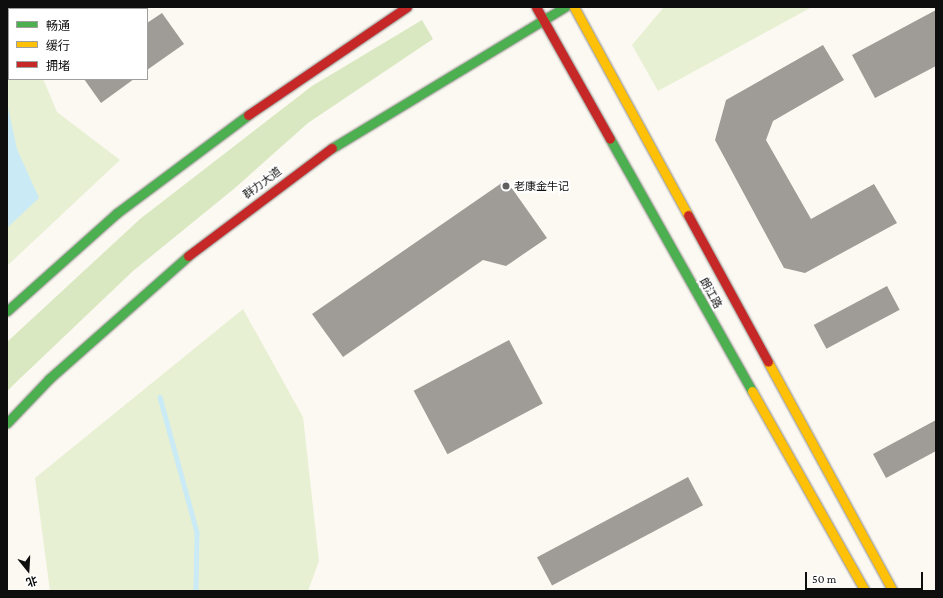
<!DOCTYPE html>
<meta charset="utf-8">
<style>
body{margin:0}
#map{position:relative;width:943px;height:598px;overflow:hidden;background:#fcf9f2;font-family:"Crimson Pro","Noto Sans SC",serif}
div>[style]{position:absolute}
.green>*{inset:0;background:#e8f0d3}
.forest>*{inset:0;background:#d9e8c1}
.water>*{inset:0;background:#caeaf5}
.stream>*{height:4.5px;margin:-2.25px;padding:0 2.25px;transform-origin:2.25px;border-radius:2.25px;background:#caeaf5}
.building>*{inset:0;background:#9f9c98;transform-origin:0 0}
.roads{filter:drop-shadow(0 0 1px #8c8a87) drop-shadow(0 0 1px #8c8a87)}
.fast>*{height:9px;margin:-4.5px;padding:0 4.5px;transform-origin:4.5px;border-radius:4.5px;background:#4caf50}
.slow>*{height:9px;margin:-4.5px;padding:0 4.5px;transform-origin:4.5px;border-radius:4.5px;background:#ffc107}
.jam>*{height:9px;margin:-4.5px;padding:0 4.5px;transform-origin:4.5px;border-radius:4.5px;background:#c62828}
.dots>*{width:11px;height:11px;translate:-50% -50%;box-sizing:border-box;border:2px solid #fff;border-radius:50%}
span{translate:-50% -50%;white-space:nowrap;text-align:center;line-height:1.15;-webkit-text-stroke:4px #fff;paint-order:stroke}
.street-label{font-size:11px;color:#0e0e0e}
.poi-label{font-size:11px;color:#0e0e0e}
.left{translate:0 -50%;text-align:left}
.frame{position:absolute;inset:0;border:8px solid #0e0e0e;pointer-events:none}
.legend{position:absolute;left:8px;top:8px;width:140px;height:72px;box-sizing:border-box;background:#fff;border:1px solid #9f9f9f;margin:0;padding:5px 7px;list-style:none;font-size:12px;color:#0e0e0e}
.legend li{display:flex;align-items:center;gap:8px;height:20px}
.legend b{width:20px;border:1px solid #9f9f9f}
.north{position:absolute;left:8px;top:550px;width:40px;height:40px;-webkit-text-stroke:3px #fff;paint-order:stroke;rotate:162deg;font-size:11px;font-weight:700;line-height:16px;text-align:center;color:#0e0e0e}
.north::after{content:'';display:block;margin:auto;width:14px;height:18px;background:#0e0e0e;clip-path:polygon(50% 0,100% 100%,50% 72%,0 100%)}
.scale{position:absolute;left:805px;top:572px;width:118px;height:18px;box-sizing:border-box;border:2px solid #0e0e0e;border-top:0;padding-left:5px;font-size:12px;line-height:14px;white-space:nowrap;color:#0e0e0e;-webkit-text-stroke:3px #fff;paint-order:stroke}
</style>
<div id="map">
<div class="green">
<div style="clip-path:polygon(7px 7px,31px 7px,9px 9px,9px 79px,43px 79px,57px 112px,120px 160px,7px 266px)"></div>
<div style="clip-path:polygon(664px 7px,812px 7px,658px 91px,632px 45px)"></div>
<div style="clip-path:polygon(243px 309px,303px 417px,319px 561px,308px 591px,50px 591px,35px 478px)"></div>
</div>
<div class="forest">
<div style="clip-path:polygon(422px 20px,433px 39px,308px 123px,235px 188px,133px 271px,7px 391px,7px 342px,140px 219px,312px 86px)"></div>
</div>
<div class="water">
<div style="clip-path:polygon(7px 103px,17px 149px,39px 198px,7px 228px)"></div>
</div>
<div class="stream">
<div style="left:160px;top:397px;width:140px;rotate:74.7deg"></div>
<div style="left:197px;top:532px;width:59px;rotate:91deg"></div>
</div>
<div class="building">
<div style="clip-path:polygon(936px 10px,936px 66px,875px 98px,852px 55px)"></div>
<div style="clip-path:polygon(162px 13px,184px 44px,147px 70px,147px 23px)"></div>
<div style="clip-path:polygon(823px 45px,844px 80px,773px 121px,766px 140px,811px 219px,874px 184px,897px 223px,805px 273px,784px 268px,715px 140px,726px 100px)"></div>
<div style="clip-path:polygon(84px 79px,134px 79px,101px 103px)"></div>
<div style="clip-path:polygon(506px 180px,547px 238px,506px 266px,483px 260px,343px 357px,312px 314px)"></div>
<div style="left:887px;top:286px;width:27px;height:83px;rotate:62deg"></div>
<div style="left:509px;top:340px;width:72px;height:108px;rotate:62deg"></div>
<div style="clip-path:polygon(936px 420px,936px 451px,886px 478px,873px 454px)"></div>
<div style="left:688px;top:477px;width:32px;height:171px;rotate:62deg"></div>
</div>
<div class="roads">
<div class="fast">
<div style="left:610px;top:139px;width:289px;rotate:60.6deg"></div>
<div style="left:332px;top:148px;width:272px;rotate:-31.2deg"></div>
<div style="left:7px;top:311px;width:147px;rotate:-41.7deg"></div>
<div style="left:117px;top:213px;width:164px;rotate:-36.8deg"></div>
<div style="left:7px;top:423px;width:61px;rotate:-46.3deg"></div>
<div style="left:49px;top:379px;width:186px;rotate:-41.5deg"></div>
</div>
<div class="slow">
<div style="left:574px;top:7px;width:237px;rotate:61.3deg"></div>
<div style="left:768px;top:362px;width:261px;rotate:61.4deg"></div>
<div style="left:752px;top:391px;width:230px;rotate:60.5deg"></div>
</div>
<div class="jam">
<div style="left:536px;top:7px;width:151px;rotate:60.7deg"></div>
<div style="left:248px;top:115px;width:192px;rotate:-34.2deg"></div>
<div style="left:688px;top:215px;width:167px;rotate:61.4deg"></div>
<div style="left:188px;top:256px;width:180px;rotate:-36.9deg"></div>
</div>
</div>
<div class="dots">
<div style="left:506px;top:186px;background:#61605e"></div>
</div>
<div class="street-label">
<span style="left:262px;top:183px;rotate:-37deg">群力大道</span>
<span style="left:711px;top:293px;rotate:61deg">朗江路</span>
</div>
<div class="poi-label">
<span class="left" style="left:514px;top:186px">老康金牛记</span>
</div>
<div class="frame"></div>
<ul class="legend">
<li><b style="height:5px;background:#4caf50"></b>畅通</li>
<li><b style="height:5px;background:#ffc107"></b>缓行</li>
<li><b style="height:5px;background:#c62828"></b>拥堵</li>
</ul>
<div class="north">北</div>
<div class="scale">50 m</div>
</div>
